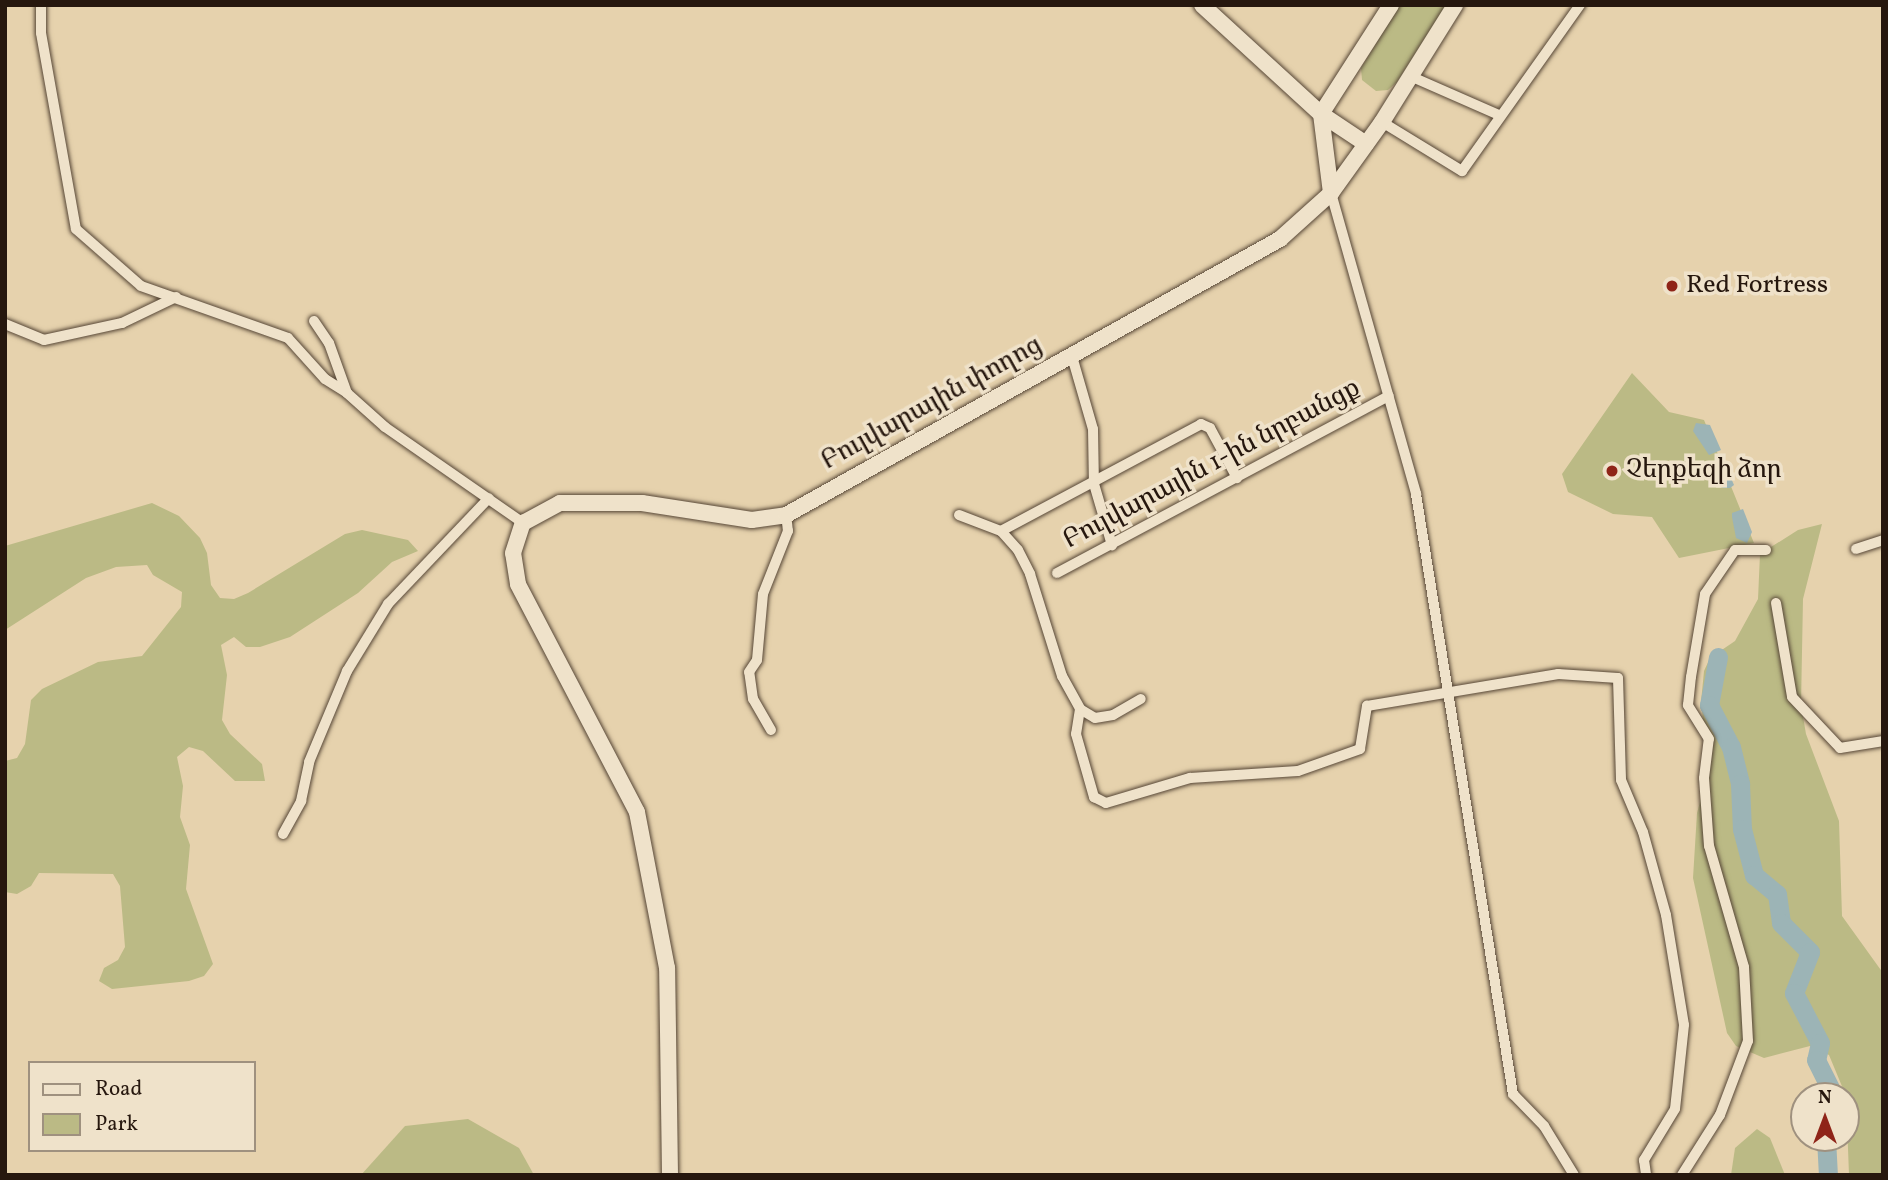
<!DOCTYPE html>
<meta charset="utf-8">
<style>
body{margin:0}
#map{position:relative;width:1888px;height:1180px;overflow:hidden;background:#e6d2ad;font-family:Vollkorn,"Noto Serif Armenian",serif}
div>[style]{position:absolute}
.green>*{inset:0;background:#bbba85}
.water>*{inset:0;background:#9cb4b6}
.river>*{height:19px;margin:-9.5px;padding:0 9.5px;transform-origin:9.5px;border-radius:9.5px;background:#9cb4b6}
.roads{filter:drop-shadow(0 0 2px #564636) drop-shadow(0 0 2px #564636)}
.street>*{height:10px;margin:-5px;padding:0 5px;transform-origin:5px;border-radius:5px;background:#efe2ca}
.secondary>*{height:16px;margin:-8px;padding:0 8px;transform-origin:8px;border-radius:8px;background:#efe2ca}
.dots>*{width:19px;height:19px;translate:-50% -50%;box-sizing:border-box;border:4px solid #efe2ca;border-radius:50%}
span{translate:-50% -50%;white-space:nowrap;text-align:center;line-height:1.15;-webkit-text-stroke:7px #efe2ca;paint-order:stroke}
.poi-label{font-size:26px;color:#26170e}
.left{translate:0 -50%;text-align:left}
.street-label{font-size:26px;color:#26170e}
.frame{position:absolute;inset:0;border:7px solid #26170e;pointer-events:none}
.legend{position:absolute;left:28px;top:1061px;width:228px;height:91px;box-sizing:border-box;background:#efe2ca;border:2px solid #9f917f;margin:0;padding:9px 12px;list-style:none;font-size:21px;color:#26170e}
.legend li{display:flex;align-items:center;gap:14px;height:35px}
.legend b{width:35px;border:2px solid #9f917f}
.north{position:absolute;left:1790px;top:1082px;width:70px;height:70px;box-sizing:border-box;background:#efe2ca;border:2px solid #9f917f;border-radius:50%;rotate:0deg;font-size:19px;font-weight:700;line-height:28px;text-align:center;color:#26170e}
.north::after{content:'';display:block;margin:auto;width:24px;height:32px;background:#8f2418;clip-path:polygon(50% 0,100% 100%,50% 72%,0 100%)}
</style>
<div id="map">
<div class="green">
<div style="clip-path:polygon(1399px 5px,1446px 5px,1397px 82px,1388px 90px,1376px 91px,1362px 80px,1361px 68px)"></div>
<div style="clip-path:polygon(1632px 373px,1669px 412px,1704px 420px,1754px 543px,1679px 558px,1652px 517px,1613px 514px,1568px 492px,1562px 474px)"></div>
<div style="clip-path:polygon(152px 503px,179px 516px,200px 538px,207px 553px,211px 585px,220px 598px,234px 599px,248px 593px,345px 534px,362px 530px,408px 540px,418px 551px,392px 562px,358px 593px,290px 637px,260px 647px,246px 647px,234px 637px,221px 645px,227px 675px,222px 720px,230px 734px,262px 764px,265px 781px,235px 781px,203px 751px,189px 747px,177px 757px,183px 786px,180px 817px,190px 845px,186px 889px,213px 964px,204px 976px,189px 981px,112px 989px,99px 981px,104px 968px,118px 960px,125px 947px,120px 886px,113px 874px,39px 873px,31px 886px,17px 894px,5px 892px,5px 761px,17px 758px,25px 744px,31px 700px,42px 689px,98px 662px,142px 656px,181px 607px,182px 592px,153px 575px,147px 565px,116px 567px,86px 578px,5px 630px,5px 546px)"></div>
<div style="clip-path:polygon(1822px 524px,1803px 599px,1801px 705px,1806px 734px,1839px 821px,1842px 916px,1883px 973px,1883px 1175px,1849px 1175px,1846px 1096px,1829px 1055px,1810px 1046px,1764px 1058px,1736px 1046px,1727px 1033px,1693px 878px,1697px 813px,1709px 769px,1701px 702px,1704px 671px,1710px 658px,1735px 641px,1758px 599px,1760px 554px,1798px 530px)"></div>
<div style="clip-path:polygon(468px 1119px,519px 1148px,534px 1175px,361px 1175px,405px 1126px)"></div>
<div style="clip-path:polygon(1757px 1129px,1770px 1138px,1785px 1175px,1731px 1175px,1735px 1148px)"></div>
</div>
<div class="water">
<div style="clip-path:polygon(1696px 423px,1710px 425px,1721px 450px,1709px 455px,1693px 431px)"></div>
<div style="clip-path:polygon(1725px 464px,1734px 485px,1730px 488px,1723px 488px,1715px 472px,1716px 466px)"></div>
<div style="clip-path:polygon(1743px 509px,1752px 532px,1747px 543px,1736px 538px,1732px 517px,1732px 513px)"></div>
</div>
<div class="river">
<div style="left:1718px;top:657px;width:49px;rotate:100.6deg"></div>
<div style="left:1709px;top:705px;width:47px;rotate:62.4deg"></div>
<div style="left:1731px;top:747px;width:38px;rotate:76deg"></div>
<div style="left:1740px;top:784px;width:45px;rotate:87.5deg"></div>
<div style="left:1742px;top:829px;width:48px;rotate:75.4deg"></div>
<div style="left:1754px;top:875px;width:30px;rotate:40deg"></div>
<div style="left:1777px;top:894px;width:29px;rotate:82deg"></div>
<div style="left:1781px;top:923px;width:41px;rotate:45deg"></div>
<div style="left:1810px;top:952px;width:44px;rotate:111.3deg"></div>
<div style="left:1794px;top:993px;width:56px;rotate:62.5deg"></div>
<div style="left:1820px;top:1043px;width:17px;rotate:103deg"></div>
<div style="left:1816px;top:1060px;width:40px;rotate:63.4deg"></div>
<div style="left:1826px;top:1138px;width:37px;rotate:87deg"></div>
</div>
<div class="roads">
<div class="street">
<div style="left:41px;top:5px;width:28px;rotate:90deg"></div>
<div style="left:41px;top:33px;width:199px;rotate:79.9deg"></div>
<div style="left:76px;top:229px;width:86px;rotate:41.2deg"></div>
<div style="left:141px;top:286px;width:156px;rotate:19.5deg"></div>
<div style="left:288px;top:338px;width:55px;rotate:47.9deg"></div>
<div style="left:325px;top:379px;width:26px;rotate:32deg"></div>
<div style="left:1410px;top:76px;width:99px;rotate:23.7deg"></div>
<div style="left:1382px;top:122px;width:94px;rotate:31.5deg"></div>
<div style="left:1462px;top:171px;width:204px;rotate:-54.6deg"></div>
<div style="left:1331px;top:193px;width:313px;rotate:74.2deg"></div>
<div style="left:1416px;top:494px;width:608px;rotate:80.82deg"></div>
<div style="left:1513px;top:1094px;width:45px;rotate:45.9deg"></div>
<div style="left:1544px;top:1126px;width:57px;rotate:58.5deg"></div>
<div style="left:314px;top:321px;width:27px;rotate:56deg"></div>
<div style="left:329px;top:343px;width:53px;rotate:70.2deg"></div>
<div style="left:347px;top:393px;width:51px;rotate:41.8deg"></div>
<div style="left:385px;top:427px;width:168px;rotate:34.8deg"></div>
<div style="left:5px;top:324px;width:42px;rotate:22.3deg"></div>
<div style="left:44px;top:340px;width:80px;rotate:-12.3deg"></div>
<div style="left:122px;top:323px;width:60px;rotate:-25.7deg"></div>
<div style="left:1071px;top:353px;width:79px;rotate:73.9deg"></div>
<div style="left:1093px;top:429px;width:55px;rotate:89deg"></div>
<div style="left:1094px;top:484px;width:64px;rotate:73.6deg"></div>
<div style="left:959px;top:515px;width:45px;rotate:20.9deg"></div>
<div style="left:1001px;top:531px;width:227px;rotate:-28.1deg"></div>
<div style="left:1201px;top:424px;width:10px;rotate:24deg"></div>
<div style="left:1210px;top:428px;width:57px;rotate:61.6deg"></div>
<div style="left:1001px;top:531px;width:25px;rotate:48deg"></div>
<div style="left:1018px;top:550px;width:27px;rotate:63deg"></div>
<div style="left:1030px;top:574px;width:107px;rotate:72.6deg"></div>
<div style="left:1062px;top:676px;width:38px;rotate:61deg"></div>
<div style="left:1080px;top:709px;width:25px;rotate:99deg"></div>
<div style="left:1076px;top:734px;width:66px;rotate:74.1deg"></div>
<div style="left:1094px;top:797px;width:13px;rotate:27deg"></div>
<div style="left:1106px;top:803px;width:88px;rotate:-16.6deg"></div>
<div style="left:1190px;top:778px;width:108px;rotate:-3.7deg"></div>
<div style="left:1298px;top:771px;width:66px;rotate:-19.5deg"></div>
<div style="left:1360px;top:749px;width:44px;rotate:-80.8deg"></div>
<div style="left:1367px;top:706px;width:194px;rotate:-9.5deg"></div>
<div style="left:1558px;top:674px;width:60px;rotate:3.8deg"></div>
<div style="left:1618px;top:678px;width:102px;rotate:88.3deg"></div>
<div style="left:1621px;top:780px;width:56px;rotate:67.1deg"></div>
<div style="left:1643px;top:832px;width:86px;rotate:74.5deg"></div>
<div style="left:1666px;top:915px;width:111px;rotate:80.7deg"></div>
<div style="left:1684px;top:1025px;width:84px;rotate:96.1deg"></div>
<div style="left:1675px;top:1109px;width:60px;rotate:121.3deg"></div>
<div style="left:1644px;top:1160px;width:15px;rotate:82deg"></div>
<div style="left:1856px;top:549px;width:28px;rotate:-18deg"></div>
<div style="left:1057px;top:573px;width:376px;rotate:-28.1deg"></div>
<div style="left:1776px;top:603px;width:95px;rotate:80.3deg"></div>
<div style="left:1792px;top:697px;width:70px;rotate:46.7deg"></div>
<div style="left:1840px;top:748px;width:44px;rotate:-9.2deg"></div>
<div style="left:1080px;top:709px;width:17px;rotate:31deg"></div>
<div style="left:1095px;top:718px;width:18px;rotate:-9deg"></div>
<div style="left:1113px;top:715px;width:32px;rotate:-30deg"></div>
<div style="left:771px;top:730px;width:36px;rotate:-120deg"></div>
<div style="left:753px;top:699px;width:27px;rotate:-98deg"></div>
<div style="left:749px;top:672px;width:14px;rotate:-56deg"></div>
<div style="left:757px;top:660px;width:66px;rotate:-84.8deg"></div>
<div style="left:763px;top:594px;width:68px;rotate:-68.4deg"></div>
<div style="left:788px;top:531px;width:16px;rotate:-97deg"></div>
<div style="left:283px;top:834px;width:38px;rotate:-61deg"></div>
<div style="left:301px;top:801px;width:40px;rotate:-78deg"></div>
<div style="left:309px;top:762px;width:99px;rotate:-67.3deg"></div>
<div style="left:347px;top:671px;width:79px;rotate:-58.5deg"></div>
<div style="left:388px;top:604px;width:146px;rotate:-46.4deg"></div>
<div style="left:1682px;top:1175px;width:71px;rotate:-57.7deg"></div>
<div style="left:1720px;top:1115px;width:79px;rotate:-69.3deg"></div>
<div style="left:1748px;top:1041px;width:74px;rotate:-93.1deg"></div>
<div style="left:1744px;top:967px;width:126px;rotate:-106.1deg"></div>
<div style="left:1709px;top:846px;width:68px;rotate:-94.2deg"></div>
<div style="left:1704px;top:778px;width:39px;rotate:-83deg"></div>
<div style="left:1709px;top:739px;width:40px;rotate:-122deg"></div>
<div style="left:1688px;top:705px;width:28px;rotate:-84deg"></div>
<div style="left:1691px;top:677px;width:84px;rotate:-80.4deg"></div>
<div style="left:1705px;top:594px;width:53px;rotate:-55.7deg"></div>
<div style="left:1735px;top:550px;width:31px"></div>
</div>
<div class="secondary">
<div style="left:1202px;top:5px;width:161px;rotate:42.5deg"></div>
<div style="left:1321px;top:114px;width:54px;rotate:33.7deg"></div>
<div style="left:1331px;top:193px;width:80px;rotate:-97.2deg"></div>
<div style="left:1321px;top:114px;width:130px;rotate:-57.3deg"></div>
<div style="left:670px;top:1175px;width:207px;rotate:-90.8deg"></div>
<div style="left:667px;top:968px;width:159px;rotate:-100.9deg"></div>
<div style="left:637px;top:812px;width:257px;rotate:-117.6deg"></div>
<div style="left:518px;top:584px;width:31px;rotate:-99deg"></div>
<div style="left:513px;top:553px;width:32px;rotate:-72deg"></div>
<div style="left:523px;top:523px;width:42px;rotate:-28.4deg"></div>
<div style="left:560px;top:503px;width:82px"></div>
<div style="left:642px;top:503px;width:111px;rotate:8.8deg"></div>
<div style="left:752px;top:520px;width:34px;rotate:-8deg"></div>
<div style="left:786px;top:515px;width:566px;rotate:-29.19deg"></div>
<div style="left:1280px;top:239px;width:69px;rotate:-42deg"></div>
<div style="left:1331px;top:193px;width:87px;rotate:-54.3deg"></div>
<div style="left:1382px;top:122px;width:138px;rotate:-58deg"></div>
</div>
</div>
<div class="dots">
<div style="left:1672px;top:286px;background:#8f2418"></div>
<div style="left:1612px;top:471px;background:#8f2418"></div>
</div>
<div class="poi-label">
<span class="left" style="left:1686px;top:286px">Red Fortress</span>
<span class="left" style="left:1626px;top:471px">Չերքեզի ձոր</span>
</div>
<div class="street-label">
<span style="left:932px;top:404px;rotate:-29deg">Բուլվարային փողոց</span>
<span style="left:1212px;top:465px;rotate:-28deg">Բուլվարային 1-ին նրբանցք</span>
</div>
<div class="frame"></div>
<ul class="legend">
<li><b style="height:9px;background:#efe2ca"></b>Road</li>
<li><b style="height:19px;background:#bbba85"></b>Park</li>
</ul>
<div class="north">N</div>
</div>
